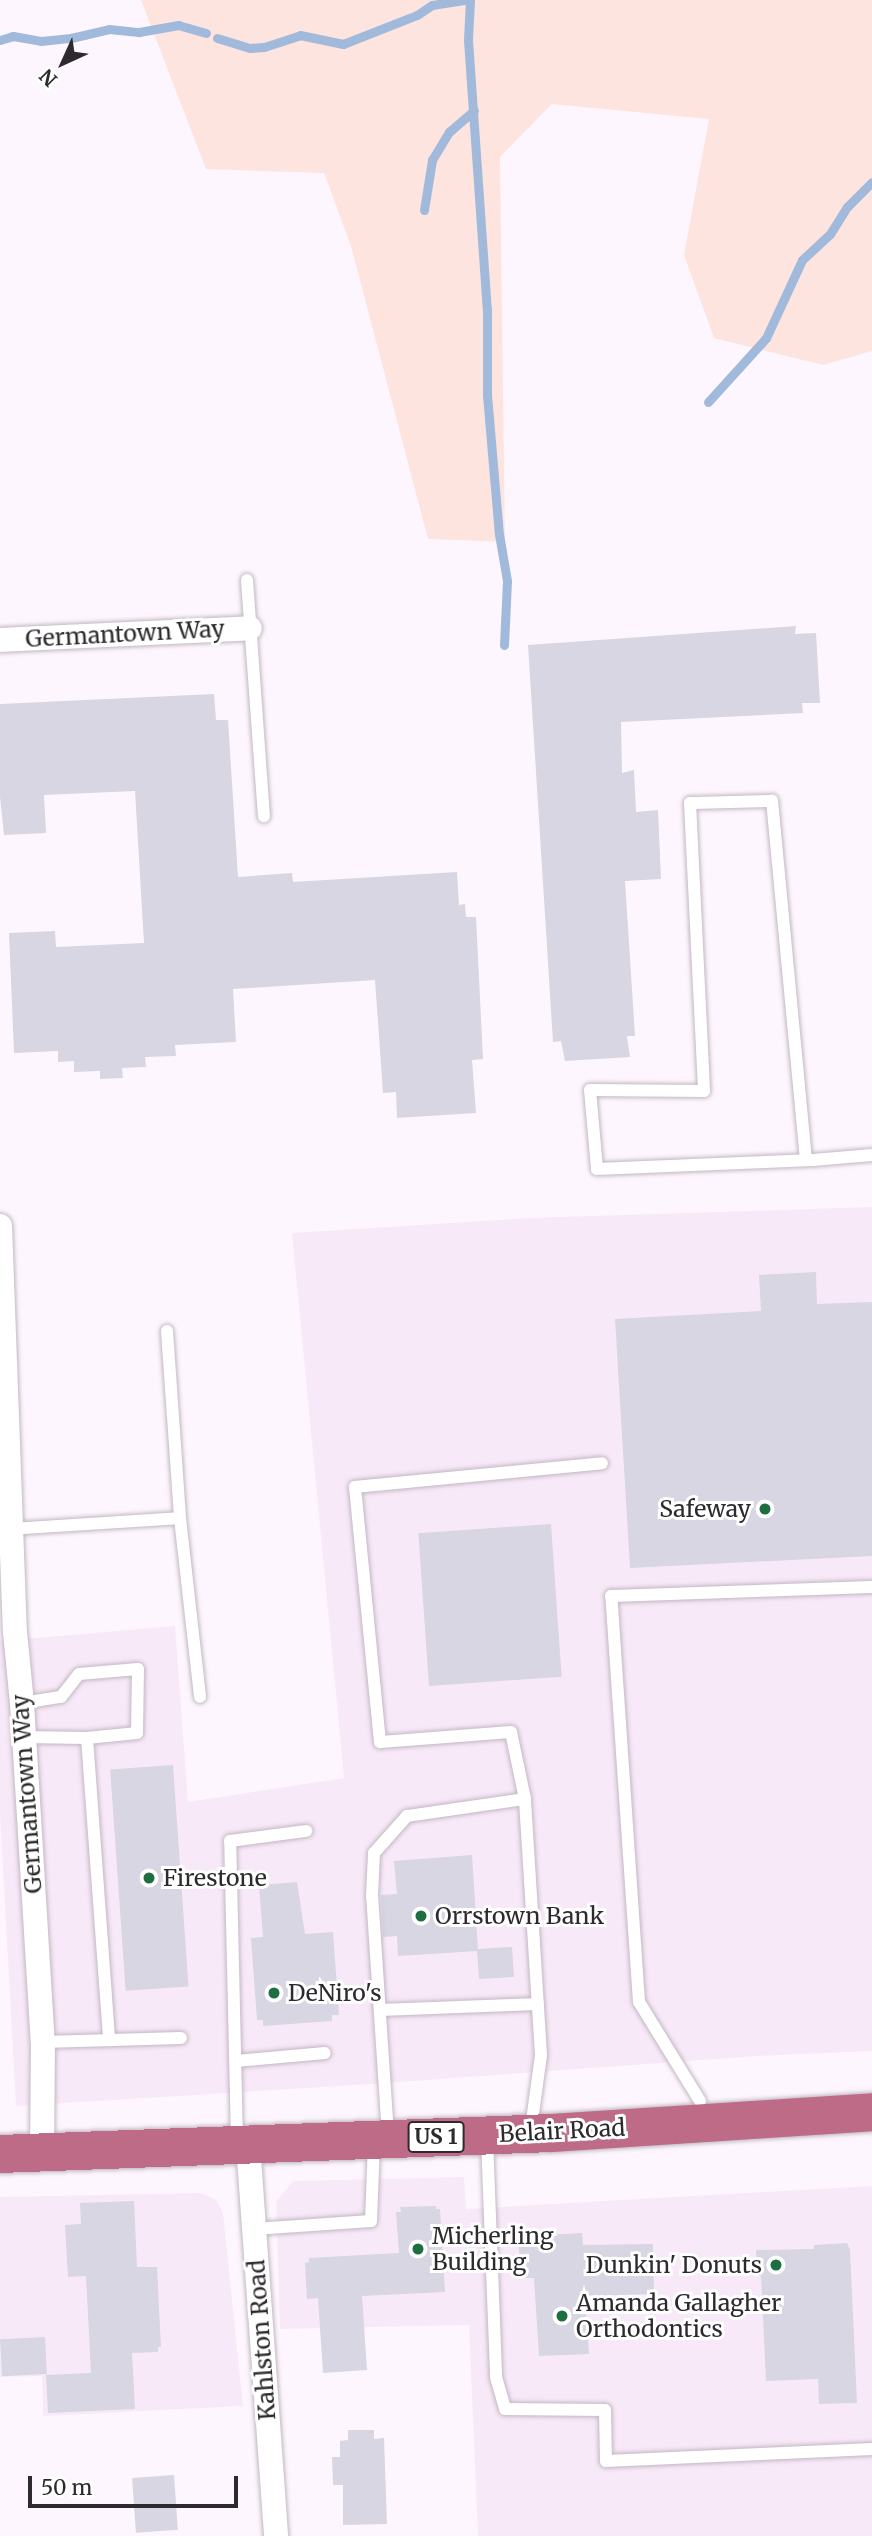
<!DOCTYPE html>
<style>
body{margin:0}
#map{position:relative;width:872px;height:2536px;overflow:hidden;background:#fef6fe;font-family:Merriweather,serif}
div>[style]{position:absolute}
.built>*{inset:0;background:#f8e9f8}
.green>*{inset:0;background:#fde4de}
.stream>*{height:9px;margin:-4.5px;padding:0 4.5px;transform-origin:4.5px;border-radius:4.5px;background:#a1badc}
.building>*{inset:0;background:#d7d6e2;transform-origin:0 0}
.roads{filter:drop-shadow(0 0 2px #c1b8c1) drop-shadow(0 0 2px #c1b8c1)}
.lane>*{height:12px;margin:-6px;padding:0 6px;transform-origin:6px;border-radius:6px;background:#fff}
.street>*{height:24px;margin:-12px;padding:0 12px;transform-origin:12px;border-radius:12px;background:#fff}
.highway>*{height:38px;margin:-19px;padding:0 19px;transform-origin:19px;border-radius:19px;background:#bd6b86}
.dots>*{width:19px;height:19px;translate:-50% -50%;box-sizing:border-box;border:4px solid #fff;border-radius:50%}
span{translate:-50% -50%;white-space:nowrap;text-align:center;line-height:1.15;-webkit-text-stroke:6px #fff;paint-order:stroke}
.shield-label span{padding:2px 5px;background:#fff;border:2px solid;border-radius:5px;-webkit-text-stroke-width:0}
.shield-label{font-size:21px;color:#2d2a2d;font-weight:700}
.street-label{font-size:23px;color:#2d2a2d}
.poi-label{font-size:23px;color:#2d2a2d}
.right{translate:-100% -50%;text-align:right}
.left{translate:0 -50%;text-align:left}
.north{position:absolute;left:28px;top:28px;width:70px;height:70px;-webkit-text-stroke:5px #fff;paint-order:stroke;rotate:225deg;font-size:19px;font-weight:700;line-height:28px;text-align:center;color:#2d2a2d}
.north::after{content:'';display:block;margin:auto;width:24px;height:32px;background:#2d2a2d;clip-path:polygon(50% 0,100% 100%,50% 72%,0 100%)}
.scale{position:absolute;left:28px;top:2476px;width:210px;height:32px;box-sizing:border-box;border:4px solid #2d2a2d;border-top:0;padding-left:9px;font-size:21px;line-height:24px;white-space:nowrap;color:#2d2a2d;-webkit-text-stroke:5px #fff;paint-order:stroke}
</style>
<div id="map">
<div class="built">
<div style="clip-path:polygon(872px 1207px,872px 2051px,758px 2056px,371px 2084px,16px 2106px,0 1814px,0 1641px,175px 1626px,188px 1802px,344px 1778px,292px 1233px,529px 1218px)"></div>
<div style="clip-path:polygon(464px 2177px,466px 2209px,872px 2186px,872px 2536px,478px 2536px,469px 2325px,280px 2329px,276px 2202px,293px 2181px)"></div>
<div style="clip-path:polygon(201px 2193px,216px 2200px,223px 2213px,243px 2406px,43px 2416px,42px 2376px,0 2377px,0 2197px)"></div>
</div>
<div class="green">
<div style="clip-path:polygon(141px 0,872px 0,872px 351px,823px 365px,714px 338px,684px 255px,709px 119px,552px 104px,500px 157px,505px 542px,428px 539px,351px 246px,324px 173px,206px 169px)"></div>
</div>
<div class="stream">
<div style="left:470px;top:0;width:40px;rotate:92.9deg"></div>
<div style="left:468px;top:40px;width:270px;rotate:86deg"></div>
<div style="left:487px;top:309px;width:86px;rotate:90deg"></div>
<div style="left:487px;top:395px;width:140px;rotate:85.1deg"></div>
<div style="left:499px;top:534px;width:48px;rotate:80.3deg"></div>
<div style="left:507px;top:581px;width:64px;rotate:92.7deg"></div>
<div style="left:217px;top:38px;width:34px;rotate:17deg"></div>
<div style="left:250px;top:48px;width:14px;rotate:-4deg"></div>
<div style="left:264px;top:47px;width:38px;rotate:-18deg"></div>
<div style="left:300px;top:35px;width:44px;rotate:11.8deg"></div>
<div style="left:343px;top:44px;width:79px;rotate:-21.4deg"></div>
<div style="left:417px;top:15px;width:18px;rotate:-34deg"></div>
<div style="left:432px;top:5px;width:32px;rotate:-9deg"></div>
<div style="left:0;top:40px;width:14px;rotate:-17deg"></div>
<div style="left:13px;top:36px;width:28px;rotate:10deg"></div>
<div style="left:41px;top:41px;width:30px;rotate:-6deg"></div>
<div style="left:71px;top:38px;width:39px;rotate:-13deg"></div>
<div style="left:109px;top:29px;width:30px;rotate:6deg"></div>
<div style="left:139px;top:32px;width:40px;rotate:-10deg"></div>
<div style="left:178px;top:25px;width:29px;rotate:16deg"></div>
<div style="left:424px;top:210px;width:51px;rotate:-80.9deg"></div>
<div style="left:432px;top:160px;width:33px;rotate:-59deg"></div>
<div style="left:449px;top:132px;width:33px;rotate:-41deg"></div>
<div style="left:708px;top:402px;width:86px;rotate:-47.8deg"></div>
<div style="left:766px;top:338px;width:86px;rotate:-65.2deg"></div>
<div style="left:802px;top:260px;width:38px;rotate:-43deg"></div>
<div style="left:830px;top:234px;width:32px;rotate:-58deg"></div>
<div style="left:847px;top:207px;width:35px;rotate:-45deg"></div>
</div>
<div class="building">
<div style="clip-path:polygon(796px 626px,795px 634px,816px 633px,820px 703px,802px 703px,803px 713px,621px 722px,622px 773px,634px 770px,636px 812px,658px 810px,661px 879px,625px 881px,635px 1036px,627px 1036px,630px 1057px,565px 1061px,561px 1041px,553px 1042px,528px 645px)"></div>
<div style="clip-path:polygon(214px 694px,216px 720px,228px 720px,238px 877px,292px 873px,293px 882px,457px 872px,459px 905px,465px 904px,466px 917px,476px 917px,483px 1059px,472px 1060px,476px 1113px,397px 1118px,396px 1092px,383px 1093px,375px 980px,233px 989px,236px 1042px,175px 1045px,176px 1056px,145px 1057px,146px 1067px,122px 1068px,123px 1078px,100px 1079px,100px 1071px,74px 1072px,74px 1061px,58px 1062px,58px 1051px,14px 1053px,9px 933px,55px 931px,56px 947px,144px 943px,135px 791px,44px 795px,46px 833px,4px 835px,0 797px,0 704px)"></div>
<div style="clip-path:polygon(816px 1272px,817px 1304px,872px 1302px,872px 1556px,630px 1568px,615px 1319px,761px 1311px,759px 1275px)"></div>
<div style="left:551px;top:1524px;width:153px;height:133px;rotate:86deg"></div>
<div style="left:173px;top:1765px;width:222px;height:63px;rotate:86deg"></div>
<div style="clip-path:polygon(472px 1855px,478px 1949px,512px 1947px,514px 1977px,479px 1979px,477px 1951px,398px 1956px,397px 1936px,383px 1937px,381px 1895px,397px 1894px,394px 1861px)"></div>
<div style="clip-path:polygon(297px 1882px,305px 1934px,333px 1932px,339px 2015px,332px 2015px,332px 2021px,263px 2026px,263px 2020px,257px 2020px,251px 1938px,263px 1937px,259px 1885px)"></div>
<div style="clip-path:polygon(134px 2201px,137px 2267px,157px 2267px,161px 2347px,158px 2347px,158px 2352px,132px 2353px,135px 2409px,48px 2413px,46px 2375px,91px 2373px,86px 2276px,68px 2277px,65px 2225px,81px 2224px,80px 2203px)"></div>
<div style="clip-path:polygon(436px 2206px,436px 2209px,440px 2209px,445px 2292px,362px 2296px,367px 2370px,323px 2373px,318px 2298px,307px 2299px,305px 2263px,309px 2262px,309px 2258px,399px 2253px,396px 2212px,401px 2212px,400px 2207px)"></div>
<div style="clip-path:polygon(582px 2233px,583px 2245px,653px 2244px,654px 2294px,585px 2296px,589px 2354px,539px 2356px,534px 2278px,522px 2278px,518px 2242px,525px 2236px)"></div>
<div style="clip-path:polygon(847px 2243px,850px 2250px,857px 2403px,819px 2404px,818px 2379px,766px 2381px,761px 2276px,757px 2276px,756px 2250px,814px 2249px,814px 2245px)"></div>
<div style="left:45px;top:2337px;width:37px;height:45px;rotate:87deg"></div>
<div style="clip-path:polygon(348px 2430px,374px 2430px,374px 2439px,384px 2438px,387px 2524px,343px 2525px,343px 2485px,333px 2485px,332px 2457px,340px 2457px,340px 2441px,348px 2440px)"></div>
<div style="left:174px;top:2475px;width:55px;height:42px;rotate:86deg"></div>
</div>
<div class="roads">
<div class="lane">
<div style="left:247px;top:580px;width:237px;rotate:85.9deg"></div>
<div style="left:806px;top:1160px;width:361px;rotate:-95.4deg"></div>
<div style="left:772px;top:801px;width:82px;rotate:178.6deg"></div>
<div style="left:690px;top:803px;width:288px;rotate:87.2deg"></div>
<div style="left:704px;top:1091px;width:114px;rotate:-179.5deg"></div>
<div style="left:590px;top:1090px;width:79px;rotate:84.9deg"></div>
<div style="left:597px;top:1169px;width:216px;rotate:-2.4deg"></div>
<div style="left:813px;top:1160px;width:59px;rotate:-4.8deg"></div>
<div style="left:167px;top:1331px;width:187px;rotate:86deg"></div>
<div style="left:180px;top:1518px;width:180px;rotate:83.6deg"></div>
<div style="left:10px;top:1529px;width:170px;rotate:-3.7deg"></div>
<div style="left:22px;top:1703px;width:39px;rotate:-9deg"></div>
<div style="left:61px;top:1697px;width:29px;rotate:-52deg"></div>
<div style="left:79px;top:1674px;width:59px;rotate:-4.8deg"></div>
<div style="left:138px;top:1669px;width:64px;rotate:90.9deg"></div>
<div style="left:137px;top:1733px;width:50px;rotate:174.3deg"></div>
<div style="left:23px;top:1737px;width:64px;rotate:0.9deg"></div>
<div style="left:87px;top:1738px;width:303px;rotate:85.8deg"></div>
<div style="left:380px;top:2010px;width:158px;rotate:-2.2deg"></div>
<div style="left:43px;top:2042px;width:138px;rotate:-1.7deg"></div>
<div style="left:236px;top:2061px;width:89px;rotate:-5.1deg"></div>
<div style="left:700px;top:2101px;width:116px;rotate:-121.6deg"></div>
<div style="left:639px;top:2002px;width:407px;rotate:-93.9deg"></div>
<div style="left:611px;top:1596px;width:261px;rotate:-2deg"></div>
<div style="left:531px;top:2128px;width:74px;rotate:-82.2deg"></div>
<div style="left:541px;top:2055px;width:256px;rotate:-93.6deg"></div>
<div style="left:525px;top:1799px;width:68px;rotate:-101.8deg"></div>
<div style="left:511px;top:1732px;width:131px;rotate:175.6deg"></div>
<div style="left:380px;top:1742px;width:256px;rotate:-95.6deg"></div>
<div style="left:355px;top:1487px;width:248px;rotate:-5.5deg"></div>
<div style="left:388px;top:2135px;width:240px;rotate:-93.8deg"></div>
<div style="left:372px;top:1896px;width:43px;rotate:-87.3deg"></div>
<div style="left:374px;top:1853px;width:50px;rotate:-48.3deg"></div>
<div style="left:407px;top:1816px;width:119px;rotate:-8.2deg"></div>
<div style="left:487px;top:2139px;width:238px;rotate:87.8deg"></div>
<div style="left:496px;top:2377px;width:33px;rotate:74deg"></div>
<div style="left:505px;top:2409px;width:100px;rotate:0.6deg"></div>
<div style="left:605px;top:2410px;width:51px;rotate:88.9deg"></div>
<div style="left:606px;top:2461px;width:266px;rotate:-2.6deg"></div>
<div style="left:237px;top:2141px;width:300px;rotate:-91.3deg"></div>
<div style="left:230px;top:1841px;width:77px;rotate:-7.5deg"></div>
<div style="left:254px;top:2229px;width:117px;rotate:-3.9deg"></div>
<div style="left:371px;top:2221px;width:78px;rotate:-87.8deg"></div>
</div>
<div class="street">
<div style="left:0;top:640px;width:250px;rotate:-2.7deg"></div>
<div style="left:0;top:1226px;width:406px;rotate:87.9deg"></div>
<div style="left:15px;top:1632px;width:71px;rotate:84.4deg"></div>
<div style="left:22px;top:1703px;width:340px;rotate:86.5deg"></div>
<div style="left:43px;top:2042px;width:110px;rotate:90.5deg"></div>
<div style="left:248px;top:2144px;width:393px;rotate:85.9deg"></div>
</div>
<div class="highway">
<div style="left:0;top:2154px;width:551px;rotate:-2.18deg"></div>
<div style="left:551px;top:2133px;width:322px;rotate:-3.7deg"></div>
</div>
</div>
<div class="dots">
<div style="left:765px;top:1509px;background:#1e6f40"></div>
<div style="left:149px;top:1878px;background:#1e6f40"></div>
<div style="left:421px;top:1916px;background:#1e6f40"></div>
<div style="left:274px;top:1993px;background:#1e6f40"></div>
<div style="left:418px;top:2249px;background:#1e6f40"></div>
<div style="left:776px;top:2265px;background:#1e6f40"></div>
<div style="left:562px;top:2316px;background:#1e6f40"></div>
</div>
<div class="shield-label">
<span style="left:436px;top:2137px">US 1</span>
</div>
<div class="street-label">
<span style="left:125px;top:634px;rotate:-3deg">Germantown Way</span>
<span style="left:27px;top:1794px;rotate:-94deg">Germantown Way</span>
<span style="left:562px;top:2131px;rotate:-3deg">Belair Road</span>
<span style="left:262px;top:2340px;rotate:-94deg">Kahlston Road</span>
</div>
<div class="poi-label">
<span class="right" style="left:751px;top:1509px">Safeway</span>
<span class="left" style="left:163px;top:1878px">Firestone</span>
<span class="left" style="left:435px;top:1916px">Orrstown Bank</span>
<span class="left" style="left:288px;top:1993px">DeNiro's</span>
<span class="left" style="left:432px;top:2249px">Micherling<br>Building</span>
<span class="right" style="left:762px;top:2265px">Dunkin' Donuts</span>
<span class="left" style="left:576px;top:2316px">Amanda Gallagher<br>Orthodontics</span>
</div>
<div class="north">N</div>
<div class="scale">50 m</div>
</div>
